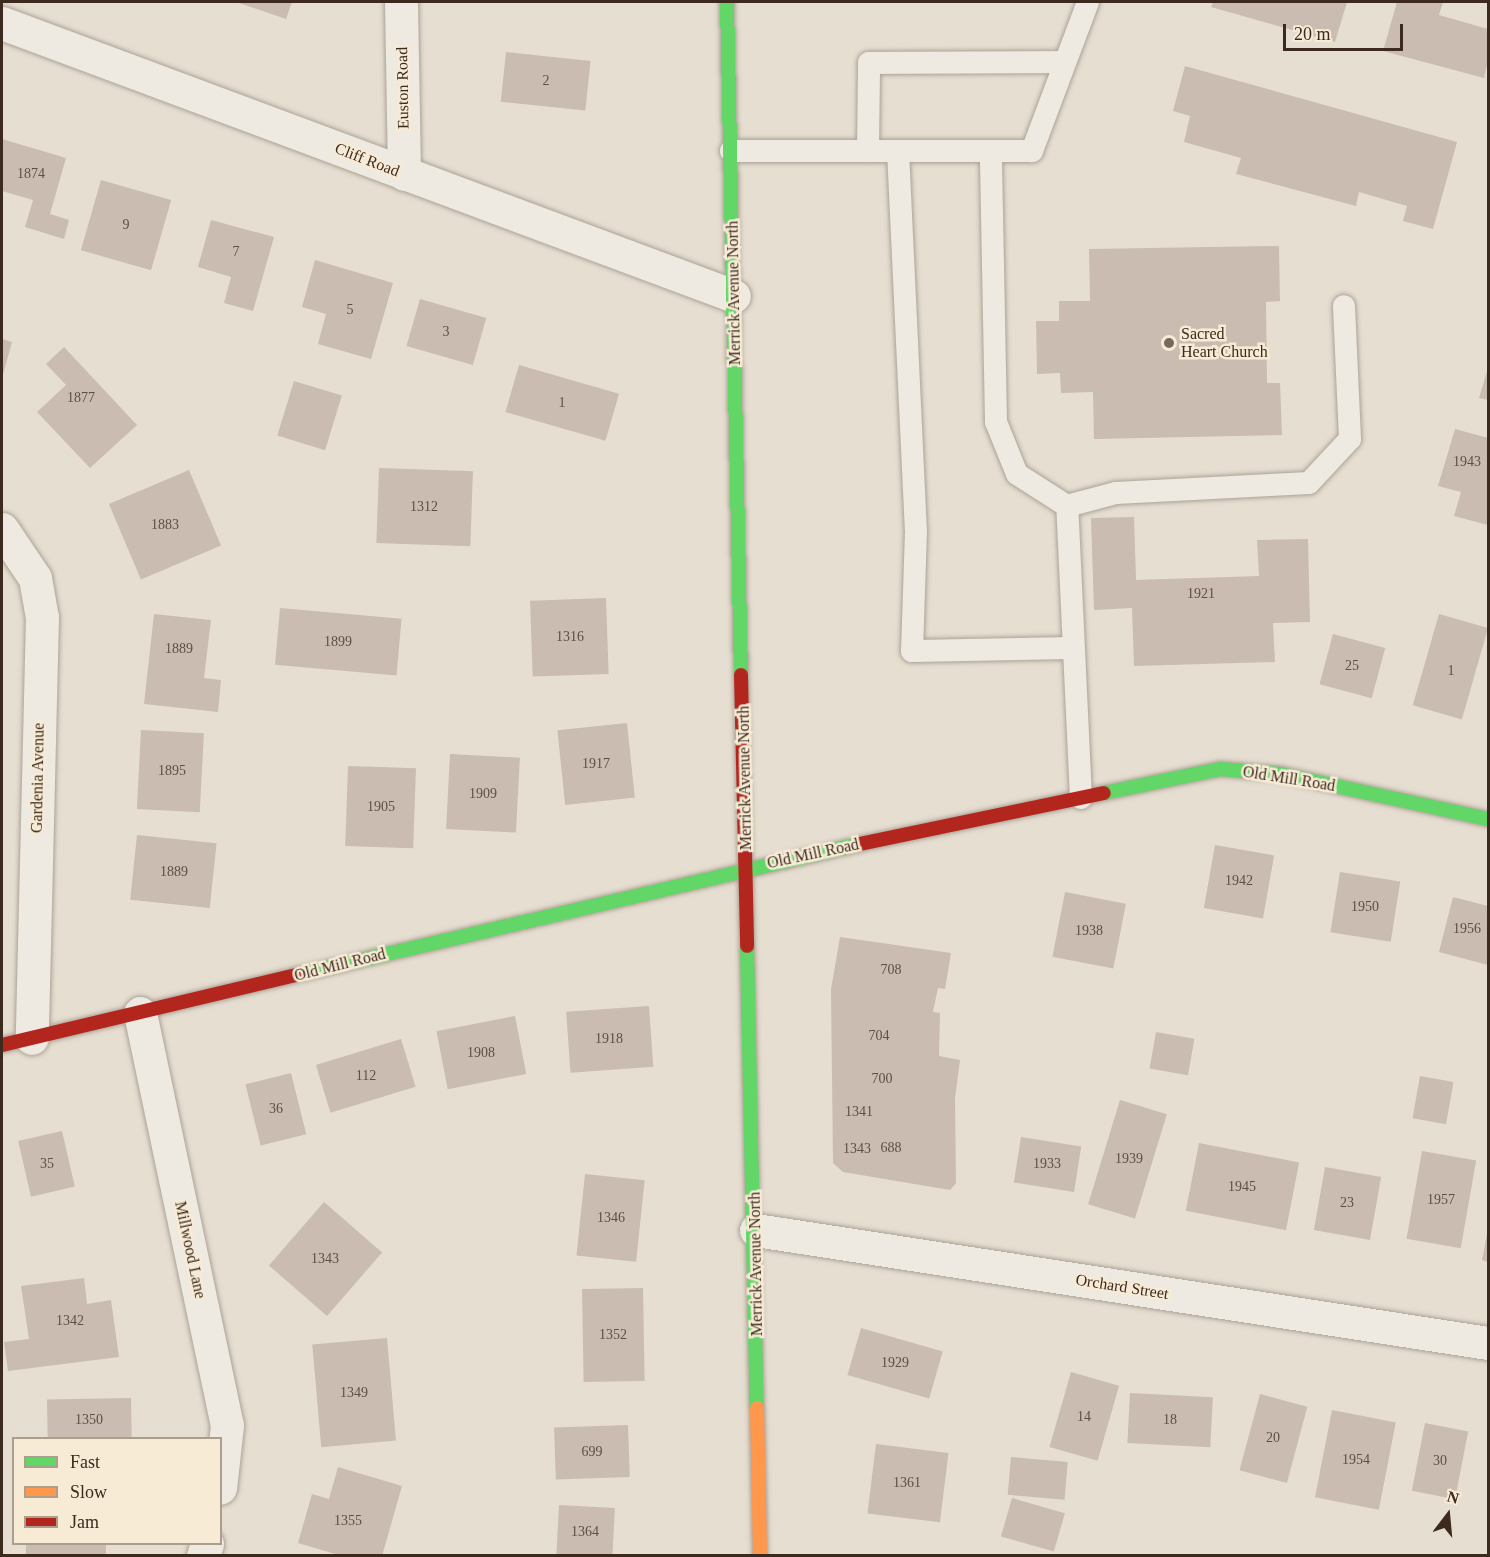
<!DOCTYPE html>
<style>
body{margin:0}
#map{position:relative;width:1490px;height:1557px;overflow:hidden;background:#e6ded0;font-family:Georgia,serif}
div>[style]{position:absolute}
.building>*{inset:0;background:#cabcb0;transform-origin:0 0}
.roads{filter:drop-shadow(0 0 2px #aca398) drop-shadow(0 0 2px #aca398)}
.lane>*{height:22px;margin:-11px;padding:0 11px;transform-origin:11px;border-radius:11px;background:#eee9e1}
.street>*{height:33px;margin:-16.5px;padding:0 16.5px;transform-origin:16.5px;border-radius:16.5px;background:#eee9e1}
.fast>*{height:14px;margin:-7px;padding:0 7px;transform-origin:7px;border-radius:7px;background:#63d668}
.slow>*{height:14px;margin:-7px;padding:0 7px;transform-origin:7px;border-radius:7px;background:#ff974d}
.jam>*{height:14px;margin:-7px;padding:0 7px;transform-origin:7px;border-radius:7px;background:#b3261e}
.dots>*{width:16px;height:16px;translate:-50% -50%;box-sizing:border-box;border:3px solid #f7ebd6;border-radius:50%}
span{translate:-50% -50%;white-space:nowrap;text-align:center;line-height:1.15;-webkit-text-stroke:5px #f7ebd6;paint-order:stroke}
.number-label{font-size:14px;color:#604e43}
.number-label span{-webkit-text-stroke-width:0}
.street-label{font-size:16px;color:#3c2a1f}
.poi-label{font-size:16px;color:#3c2a1f}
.left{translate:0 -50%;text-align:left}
.frame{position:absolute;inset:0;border:3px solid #3c2a1f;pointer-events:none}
.legend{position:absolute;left:12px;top:1437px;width:210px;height:108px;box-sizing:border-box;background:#f7ebd6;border:2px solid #ac9e8d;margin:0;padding:8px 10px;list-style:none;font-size:18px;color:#3c2a1f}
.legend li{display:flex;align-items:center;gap:12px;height:30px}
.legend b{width:30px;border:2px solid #ac9e8d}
.north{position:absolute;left:1418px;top:1485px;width:60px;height:60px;-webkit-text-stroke:4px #f7ebd6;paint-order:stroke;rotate:16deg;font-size:16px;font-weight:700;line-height:24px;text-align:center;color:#3c2a1f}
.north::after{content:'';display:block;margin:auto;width:21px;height:27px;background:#3c2a1f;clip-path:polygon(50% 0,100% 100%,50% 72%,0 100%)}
.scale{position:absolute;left:1283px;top:24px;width:120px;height:27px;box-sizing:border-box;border:3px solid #3c2a1f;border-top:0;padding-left:8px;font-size:18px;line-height:21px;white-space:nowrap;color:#3c2a1f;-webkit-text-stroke:4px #f7ebd6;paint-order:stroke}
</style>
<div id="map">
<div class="building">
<div style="clip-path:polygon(236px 2px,292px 2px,286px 19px)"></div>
<div style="clip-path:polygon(1213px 2px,1347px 2px,1335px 42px,1211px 7px)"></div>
<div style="clip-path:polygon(1397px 2px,1443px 2px,1439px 15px,1488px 29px,1488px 61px,1484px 78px,1383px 51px)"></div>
<div style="left:506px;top:52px;width:85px;height:50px;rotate:6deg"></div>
<div style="clip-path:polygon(1185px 66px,1457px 142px,1433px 229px,1403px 221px,1407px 206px,1359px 192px,1356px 206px,1236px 174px,1241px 158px,1184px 142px,1190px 116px,1173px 111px)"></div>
<div style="clip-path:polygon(2px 139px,66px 158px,50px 214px,69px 220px,64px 239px,25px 227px,33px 200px,2px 191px)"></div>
<div style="left:101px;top:180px;width:73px;height:73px;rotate:16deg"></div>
<div style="clip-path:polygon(211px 220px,274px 237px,253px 311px,224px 303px,231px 277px,198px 267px)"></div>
<div style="clip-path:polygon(1279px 246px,1280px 301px,1266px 302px,1267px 383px,1280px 383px,1282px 435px,1094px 439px,1093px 392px,1061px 393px,1060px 373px,1037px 374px,1036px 321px,1059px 321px,1059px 301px,1090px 301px,1089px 249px)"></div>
<div style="clip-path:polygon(315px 260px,393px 283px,371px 359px,318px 344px,326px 314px,302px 307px)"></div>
<div style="left:420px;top:299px;width:69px;height:49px;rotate:16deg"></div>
<div style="clip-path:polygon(2px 339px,12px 342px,2px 378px)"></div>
<div style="clip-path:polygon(64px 347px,137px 425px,90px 468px,37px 412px,66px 385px,46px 364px)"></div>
<div style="left:519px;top:365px;width:104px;height:49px;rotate:16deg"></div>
<div style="clip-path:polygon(1488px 368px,1488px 400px,1479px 398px)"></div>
<div style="left:294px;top:381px;width:50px;height:57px;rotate:17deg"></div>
<div style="clip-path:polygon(1455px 429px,1488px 438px,1488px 525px,1454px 516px,1461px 492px,1438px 486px)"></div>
<div style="left:379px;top:468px;width:94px;height:75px;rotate:2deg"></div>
<div style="left:189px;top:470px;width:82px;height:87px;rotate:67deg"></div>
<div style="clip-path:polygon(1134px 517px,1136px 580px,1259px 576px,1257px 540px,1308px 539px,1310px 622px,1273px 623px,1275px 662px,1134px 666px,1132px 608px,1094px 610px,1091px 518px)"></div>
<div style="left:606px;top:598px;width:76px;height:76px;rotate:88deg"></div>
<div style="left:280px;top:608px;width:122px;height:57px;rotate:5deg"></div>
<div style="clip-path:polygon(154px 614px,211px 620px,204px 678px,221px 680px,218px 712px,144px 704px)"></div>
<div style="left:1439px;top:614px;width:51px;height:95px;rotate:16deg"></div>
<div style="left:1333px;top:634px;width:54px;height:52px;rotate:15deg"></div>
<div style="left:627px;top:723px;width:75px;height:70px;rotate:84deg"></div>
<div style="left:141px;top:730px;width:63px;height:79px;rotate:3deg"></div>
<div style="left:450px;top:754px;width:70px;height:75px;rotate:3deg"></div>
<div style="left:348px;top:766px;width:68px;height:80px;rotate:2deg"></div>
<div style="left:137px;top:835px;width:80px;height:65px;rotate:6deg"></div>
<div style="left:1215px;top:845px;width:60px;height:64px;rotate:10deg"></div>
<div style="left:1340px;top:872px;width:61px;height:61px;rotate:9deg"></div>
<div style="left:1065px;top:892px;width:62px;height:66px;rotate:11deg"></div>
<div style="clip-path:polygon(1453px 897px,1488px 906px,1488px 965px,1439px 952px)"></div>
<div style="clip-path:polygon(840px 937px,951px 953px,945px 989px,938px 988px,933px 1012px,940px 1013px,939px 1056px,960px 1060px,955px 1098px,956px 1183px,950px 1190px,843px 1172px,833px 1163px,831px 989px)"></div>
<div style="left:649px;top:1006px;width:61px;height:83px;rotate:86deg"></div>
<div style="left:515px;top:1016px;width:59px;height:80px;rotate:79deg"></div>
<div style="left:1156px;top:1032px;width:39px;height:37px;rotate:10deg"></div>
<div style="left:401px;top:1039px;width:50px;height:89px;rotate:73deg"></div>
<div style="left:291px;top:1073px;width:63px;height:47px;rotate:76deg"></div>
<div style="left:1420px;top:1076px;width:34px;height:43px;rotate:10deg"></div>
<div style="left:1120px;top:1100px;width:49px;height:109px;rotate:17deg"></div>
<div style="left:62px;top:1131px;width:57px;height:45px;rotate:77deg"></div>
<div style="left:1021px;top:1137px;width:61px;height:46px;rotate:9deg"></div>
<div style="left:1199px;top:1143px;width:102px;height:69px;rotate:11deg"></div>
<div style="left:1422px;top:1151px;width:55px;height:89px;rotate:10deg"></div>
<div style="left:1325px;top:1167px;width:57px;height:64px;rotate:10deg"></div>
<div style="left:585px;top:1174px;width:60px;height:82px;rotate:6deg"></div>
<div style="left:324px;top:1202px;width:77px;height:84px;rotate:41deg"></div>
<div style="clip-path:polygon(1487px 1234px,1488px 1234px,1488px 1262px,1482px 1260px)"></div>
<div style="clip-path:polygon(84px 1278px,87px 1304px,111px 1300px,119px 1357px,8px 1371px,4px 1342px,29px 1339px,21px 1286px)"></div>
<div style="left:643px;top:1288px;width:93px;height:61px;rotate:89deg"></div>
<div style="left:861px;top:1328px;width:85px;height:49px;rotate:16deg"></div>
<div style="left:387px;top:1338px;width:103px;height:75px;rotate:85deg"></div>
<div style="left:1071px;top:1372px;width:50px;height:78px;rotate:16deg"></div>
<div style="left:1130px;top:1393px;width:83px;height:50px;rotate:3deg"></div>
<div style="left:1260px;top:1394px;width:49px;height:79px;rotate:15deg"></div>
<div style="left:131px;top:1398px;width:40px;height:84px;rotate:89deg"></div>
<div style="left:1332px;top:1410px;width:65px;height:89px;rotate:11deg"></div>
<div style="left:1425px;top:1423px;width:44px;height:69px;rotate:11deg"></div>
<div style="left:628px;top:1425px;width:52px;height:74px;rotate:88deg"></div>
<div style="left:876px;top:1444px;width:73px;height:70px;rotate:7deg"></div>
<div style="left:1011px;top:1457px;width:57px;height:38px;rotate:5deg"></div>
<div style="clip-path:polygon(338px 1467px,402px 1486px,382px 1556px,342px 1556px,298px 1543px,312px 1494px,329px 1499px)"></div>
<div style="left:1012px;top:1498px;width:55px;height:40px;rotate:16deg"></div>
<div style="left:559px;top:1505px;width:56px;height:51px;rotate:3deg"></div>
<div style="left:26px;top:1544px;width:80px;height:13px"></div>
</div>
<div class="roads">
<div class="lane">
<div style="left:731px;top:151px;width:167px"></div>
<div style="left:898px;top:151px;width:380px;rotate:87.3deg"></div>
<div style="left:916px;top:531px;width:120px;rotate:91.9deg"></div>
<div style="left:912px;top:651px;width:161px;rotate:-1.1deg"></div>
<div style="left:868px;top:151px;width:88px;rotate:-89.3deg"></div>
<div style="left:869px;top:63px;width:196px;rotate:-0.3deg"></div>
<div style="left:898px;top:151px;width:93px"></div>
<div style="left:1067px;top:506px;width:51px;rotate:-14.9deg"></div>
<div style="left:1116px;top:493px;width:193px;rotate:-3deg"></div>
<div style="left:1309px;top:483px;width:60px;rotate:-47deg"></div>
<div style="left:1350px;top:439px;width:133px;rotate:-92.6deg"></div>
<div style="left:1081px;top:798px;width:292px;rotate:-92.7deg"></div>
<div style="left:1067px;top:506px;width:59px;rotate:-147.4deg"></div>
<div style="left:1017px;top:474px;width:56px;rotate:-112deg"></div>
<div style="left:996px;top:422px;width:271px;rotate:-91.1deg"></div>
<div style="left:991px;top:151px;width:41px"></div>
<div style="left:1032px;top:151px;width:159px;rotate:-69.4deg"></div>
</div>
<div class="street">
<div style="left:401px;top:2px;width:172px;rotate:89deg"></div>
<div style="left:2px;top:23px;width:781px;rotate:20.45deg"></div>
<div style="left:2px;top:529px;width:59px;rotate:56deg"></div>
<div style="left:35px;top:578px;width:40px;rotate:80deg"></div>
<div style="left:42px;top:617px;width:421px;rotate:91.4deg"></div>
<div style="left:140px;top:1013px;width:421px;rotate:78.1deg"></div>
<div style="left:227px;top:1425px;width:63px;rotate:96.3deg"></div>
<div style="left:756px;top:1230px;width:741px;rotate:8.78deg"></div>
<div style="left:203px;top:1556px;width:13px;rotate:-72deg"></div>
</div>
<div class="fast">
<div style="left:727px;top:2px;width:673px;rotate:88.81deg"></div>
<div style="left:1104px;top:793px;width:118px;rotate:-11.7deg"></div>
<div style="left:1220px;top:769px;width:61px;rotate:4.7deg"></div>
<div style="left:1281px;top:774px;width:212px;rotate:12.3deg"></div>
<div style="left:747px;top:946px;width:462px;rotate:88.8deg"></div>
<div style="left:301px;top:974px;width:574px;rotate:-13.09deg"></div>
</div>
<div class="slow">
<div style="left:757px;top:1408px;width:148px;rotate:88.8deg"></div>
</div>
<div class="jam">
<div style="left:741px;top:675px;width:271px;rotate:88.7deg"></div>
<div style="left:860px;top:844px;width:249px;rotate:-11.8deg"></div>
<div style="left:2px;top:1045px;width:307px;rotate:-13.4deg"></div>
</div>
</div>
<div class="dots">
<div style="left:1169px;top:343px;background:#78695d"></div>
</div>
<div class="number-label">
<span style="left:546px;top:81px">2</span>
<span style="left:31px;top:174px">1874</span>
<span style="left:126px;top:225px">9</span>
<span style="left:236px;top:252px">7</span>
<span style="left:350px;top:310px">5</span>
<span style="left:446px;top:332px">3</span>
<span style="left:81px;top:398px">1877</span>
<span style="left:562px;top:403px">1</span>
<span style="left:1467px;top:462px">1943</span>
<span style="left:424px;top:507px">1312</span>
<span style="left:165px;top:525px">1883</span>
<span style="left:1201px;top:594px">1921</span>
<span style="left:570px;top:637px">1316</span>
<span style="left:338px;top:642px">1899</span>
<span style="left:179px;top:649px">1889</span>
<span style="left:1352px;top:666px">25</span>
<span style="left:1451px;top:671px">1</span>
<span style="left:596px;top:764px">1917</span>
<span style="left:172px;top:771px">1895</span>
<span style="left:483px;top:794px">1909</span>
<span style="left:381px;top:807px">1905</span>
<span style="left:174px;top:872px">1889</span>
<span style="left:1239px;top:881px">1942</span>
<span style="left:1365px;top:907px">1950</span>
<span style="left:1467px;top:929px">1956</span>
<span style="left:1089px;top:931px">1938</span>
<span style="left:891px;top:970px">708</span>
<span style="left:879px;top:1036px">704</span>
<span style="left:609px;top:1039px">1918</span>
<span style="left:481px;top:1053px">1908</span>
<span style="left:366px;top:1076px">112</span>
<span style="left:882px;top:1079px">700</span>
<span style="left:276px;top:1109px">36</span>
<span style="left:859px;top:1112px">1341</span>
<span style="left:891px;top:1148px">688</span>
<span style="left:857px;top:1149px">1343</span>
<span style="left:1129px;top:1159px">1939</span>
<span style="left:47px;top:1164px">35</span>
<span style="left:1047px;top:1164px">1933</span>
<span style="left:1242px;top:1187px">1945</span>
<span style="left:1441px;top:1200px">1957</span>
<span style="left:1347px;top:1203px">23</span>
<span style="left:611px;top:1218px">1346</span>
<span style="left:325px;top:1259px">1343</span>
<span style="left:70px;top:1321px">1342</span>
<span style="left:613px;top:1335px">1352</span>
<span style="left:895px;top:1363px">1929</span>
<span style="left:354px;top:1393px">1349</span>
<span style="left:1084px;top:1417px">14</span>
<span style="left:89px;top:1420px">1350</span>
<span style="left:1170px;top:1420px">18</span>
<span style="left:1273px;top:1438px">20</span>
<span style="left:592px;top:1452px">699</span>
<span style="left:1356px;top:1460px">1954</span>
<span style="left:1440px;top:1461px">30</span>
<span style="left:907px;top:1483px">1361</span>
<span style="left:348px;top:1521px">1355</span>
<span style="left:585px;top:1532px">1364</span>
</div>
<div class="street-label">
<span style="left:403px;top:88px;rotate:-91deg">Euston Road</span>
<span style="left:367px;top:160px;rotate:21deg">Cliff Road</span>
<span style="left:734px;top:293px;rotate:-91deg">Merrick Avenue North</span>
<span style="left:38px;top:778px;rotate:-89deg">Gardenia Avenue</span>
<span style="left:745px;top:778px;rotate:-91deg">Merrick Avenue North</span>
<span style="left:1289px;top:779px;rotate:9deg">Old Mill Road</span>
<span style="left:813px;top:854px;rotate:-12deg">Old Mill Road</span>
<span style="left:340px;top:965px;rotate:-14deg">Old Mill Road</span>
<span style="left:190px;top:1250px;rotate:78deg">Millwood Lane</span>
<span style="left:756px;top:1264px;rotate:-91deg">Merrick Avenue North</span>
<span style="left:1122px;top:1287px;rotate:9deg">Orchard Street</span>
</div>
<div class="poi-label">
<span class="left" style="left:1181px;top:343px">Sacred<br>Heart Church</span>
</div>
<div class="frame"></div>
<ul class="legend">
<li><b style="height:8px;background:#63d668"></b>Fast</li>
<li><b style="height:8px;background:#ff974d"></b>Slow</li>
<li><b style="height:8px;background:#b3261e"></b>Jam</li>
</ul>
<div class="north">N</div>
<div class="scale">20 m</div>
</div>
